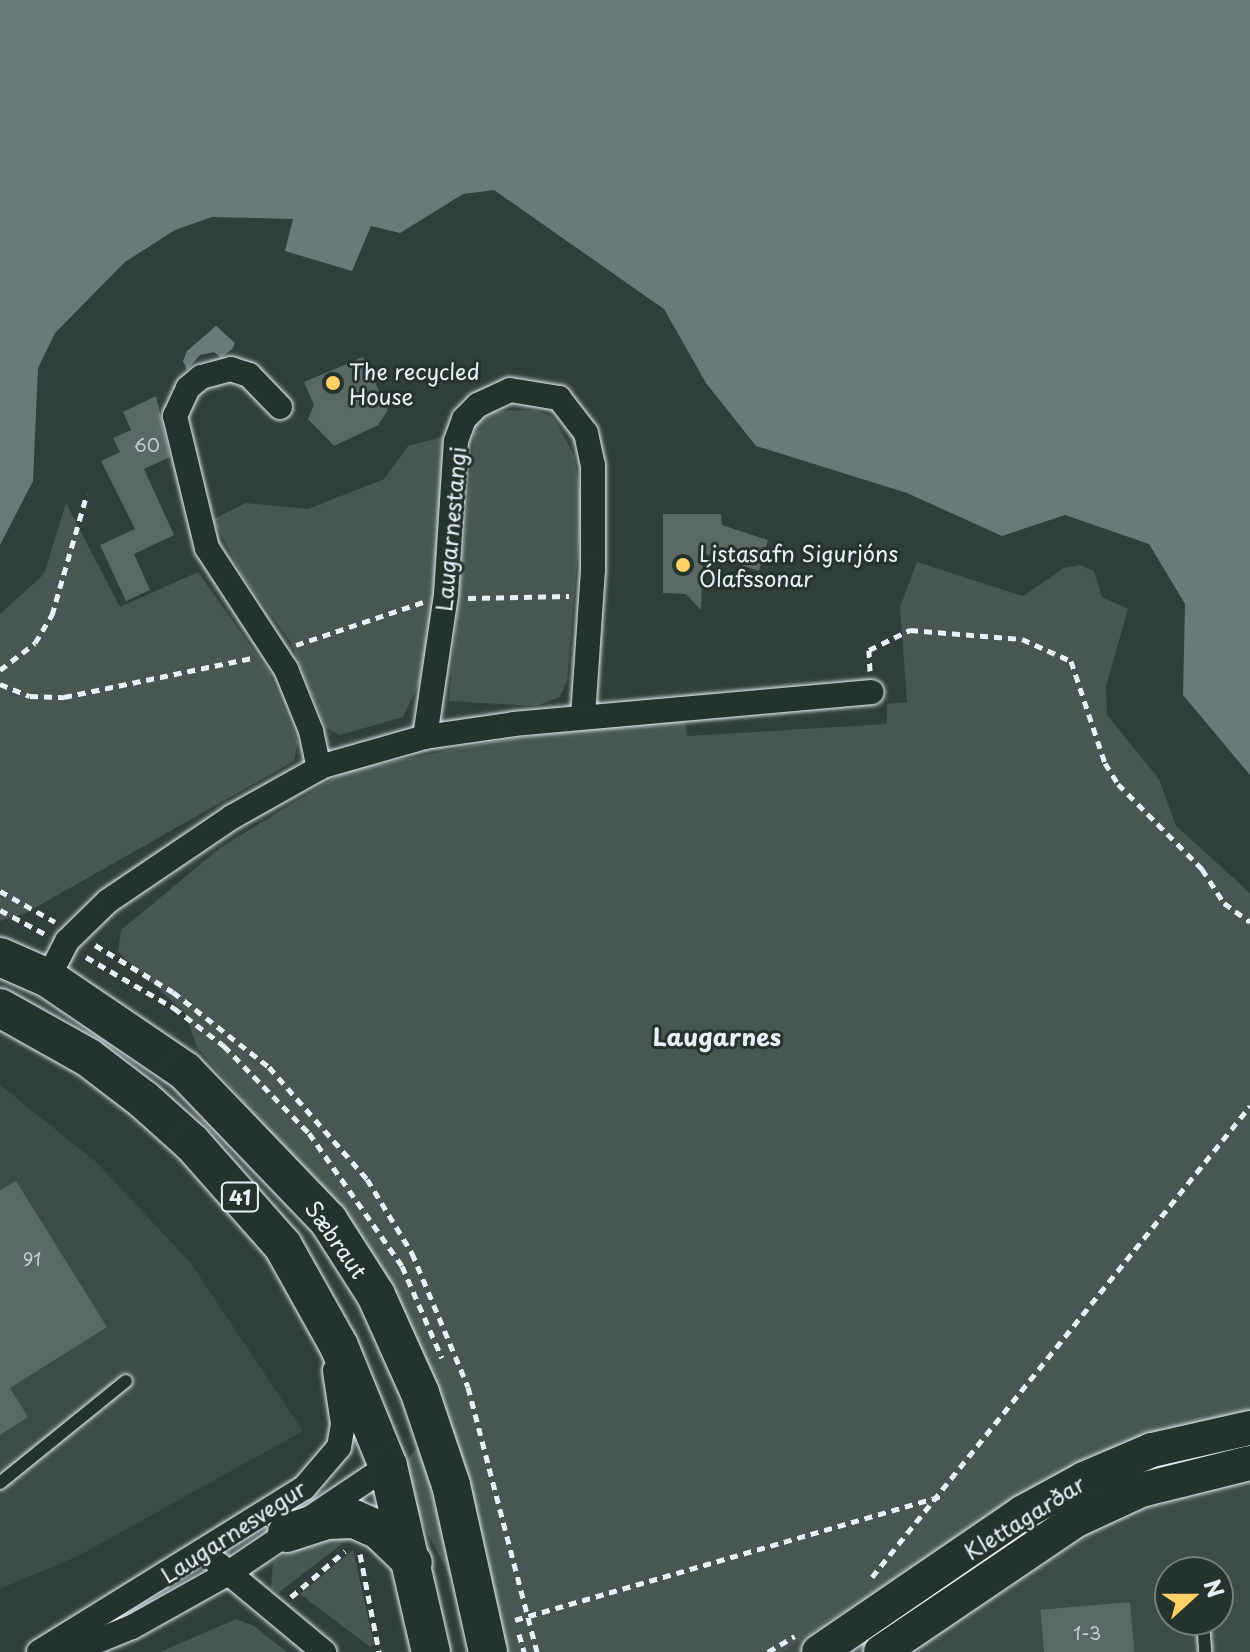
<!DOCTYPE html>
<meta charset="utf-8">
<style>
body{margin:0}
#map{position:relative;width:1250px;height:1652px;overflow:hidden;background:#323e39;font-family:"Playpen Sans",sans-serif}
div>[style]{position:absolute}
.built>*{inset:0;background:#3f4b46}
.green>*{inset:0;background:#495651}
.water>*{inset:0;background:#6d7978}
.building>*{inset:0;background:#5c6865;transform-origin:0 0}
.path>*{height:5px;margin-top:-2.5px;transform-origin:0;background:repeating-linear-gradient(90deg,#e8f1f8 0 8px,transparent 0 14px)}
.roads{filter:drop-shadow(0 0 2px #e8f1f8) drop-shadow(0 0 2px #e8f1f8)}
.lane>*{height:12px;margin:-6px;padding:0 6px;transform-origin:6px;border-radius:6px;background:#26332d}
.street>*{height:24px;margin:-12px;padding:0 12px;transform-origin:12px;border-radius:12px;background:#26332d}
.secondary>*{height:34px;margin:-17px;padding:0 17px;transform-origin:17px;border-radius:17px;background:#26332d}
.primary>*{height:38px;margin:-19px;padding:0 19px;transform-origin:19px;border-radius:19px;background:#26332d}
.dots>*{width:22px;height:22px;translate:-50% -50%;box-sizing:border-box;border:4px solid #26332d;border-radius:50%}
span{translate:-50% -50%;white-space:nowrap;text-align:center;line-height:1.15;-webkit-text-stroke:6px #26332d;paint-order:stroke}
.number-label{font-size:18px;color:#c5cfd3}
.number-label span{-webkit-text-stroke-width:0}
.shield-label span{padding:2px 6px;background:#26332d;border:2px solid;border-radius:6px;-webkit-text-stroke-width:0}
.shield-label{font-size:20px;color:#e8f1f8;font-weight:700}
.poi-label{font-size:22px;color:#e8f1f8}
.left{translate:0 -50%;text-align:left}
.street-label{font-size:22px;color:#e8f1f8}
.neighbourhood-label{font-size:24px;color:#e8f1f8;font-weight:700}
.north{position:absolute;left:1154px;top:1556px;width:80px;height:80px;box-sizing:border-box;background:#26332d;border:2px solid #747f7e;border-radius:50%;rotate:69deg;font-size:22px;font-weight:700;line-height:32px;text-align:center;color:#e8f1f8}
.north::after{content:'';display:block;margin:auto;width:28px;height:36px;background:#ffd166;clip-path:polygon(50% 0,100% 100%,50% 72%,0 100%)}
</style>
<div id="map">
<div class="built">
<div style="clip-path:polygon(0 1085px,96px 1162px,190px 1262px,303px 1431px,78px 1556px,0 1589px)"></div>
<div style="clip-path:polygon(evenodd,1250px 1413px,1250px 1652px,783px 1652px,1003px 1505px,1150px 1432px,1250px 1413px,1170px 1572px,1218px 1572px,1218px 1620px,1170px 1620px,1170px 1572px)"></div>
</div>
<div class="green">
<div style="clip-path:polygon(534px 410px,552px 416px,561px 430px,574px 456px,582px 503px,567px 681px,560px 697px,536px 706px,449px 701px,475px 424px,495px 411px)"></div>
<div style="clip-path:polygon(445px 436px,440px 556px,420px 681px,403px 717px,340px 735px,326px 728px,290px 641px,242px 575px,213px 519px,246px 503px,308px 509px,384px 479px,408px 446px)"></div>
<div style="clip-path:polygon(66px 503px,120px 607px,198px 572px,269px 672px,298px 742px,294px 761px,24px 914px,0 921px,0 614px,44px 574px)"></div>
<div style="clip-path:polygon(917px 562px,1023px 596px,1064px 568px,1080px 565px,1094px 571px,1102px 597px,1128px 609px,1106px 686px,1107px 715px,1159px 779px,1176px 826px,1250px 893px,1250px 1413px,1150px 1432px,1003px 1505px,783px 1652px,507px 1652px,477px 1546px,319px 1191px,197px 1047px,185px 1013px,118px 952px,121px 930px,220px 848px,345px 771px,506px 739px,685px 718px,687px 736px,887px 724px,887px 704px,907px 702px,900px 607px)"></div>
<div style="clip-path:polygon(420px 1444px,454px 1584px,415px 1509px,403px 1465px)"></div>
<div style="clip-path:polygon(326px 1531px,351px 1537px,278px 1593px,271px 1588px,273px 1562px)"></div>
<div style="clip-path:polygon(353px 1550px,374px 1644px,370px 1647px,300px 1594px)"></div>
<div style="clip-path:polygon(236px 1619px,254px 1626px,287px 1652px,160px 1652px)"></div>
</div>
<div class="water">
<div style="clip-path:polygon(0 0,1250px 0,1250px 775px,1183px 695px,1185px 604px,1149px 544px,1065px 515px,1002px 536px,907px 493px,756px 446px,706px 383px,664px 309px,494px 190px,463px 194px,400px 233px,371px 226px,352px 271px,285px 251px,293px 219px,212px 217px,175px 230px,125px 262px,55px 333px,38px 368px,33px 481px,0 545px)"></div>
<div style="clip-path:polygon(216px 326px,235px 343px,233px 348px,221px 358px,214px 352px,200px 355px,187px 370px,183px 361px,187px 351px)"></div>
</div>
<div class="building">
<div style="clip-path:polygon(363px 357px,388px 410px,378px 425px,334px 446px,308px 419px,314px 405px,304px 382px)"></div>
<div style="clip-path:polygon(156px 396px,170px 457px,144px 469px,174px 535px,134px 554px,150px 590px,126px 601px,100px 545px,135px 529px,101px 461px,120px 452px,113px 438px,131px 430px,123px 412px)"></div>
<div style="clip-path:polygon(663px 514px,721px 514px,722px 525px,768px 540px,759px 571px,703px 553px,701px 610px,686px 594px,663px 593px)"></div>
<div style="clip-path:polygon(16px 1181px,107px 1327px,10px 1388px,28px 1417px,0 1435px,0 1190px)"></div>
<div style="left:1130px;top:1602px;width:50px;height:90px;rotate:85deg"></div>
</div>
<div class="path">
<div style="left:468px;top:598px;width:101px;rotate:-1.1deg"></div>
<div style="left:296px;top:645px;width:134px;rotate:-18.7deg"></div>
<div style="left:0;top:670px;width:44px;rotate:-37.6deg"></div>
<div style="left:35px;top:643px;width:33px;rotate:-59deg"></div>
<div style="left:52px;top:615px;width:126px;rotate:-73.9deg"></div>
<div style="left:870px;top:671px;width:21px;rotate:-93deg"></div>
<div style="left:869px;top:650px;width:46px;rotate:-26deg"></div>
<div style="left:910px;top:630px;width:112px;rotate:4.6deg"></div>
<div style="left:1022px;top:639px;width:54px;rotate:24.2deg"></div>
<div style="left:1071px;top:661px;width:108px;rotate:71.6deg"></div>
<div style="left:1105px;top:763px;width:25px;rotate:58deg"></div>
<div style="left:1118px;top:784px;width:120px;rotate:45.3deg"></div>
<div style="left:1202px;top:869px;width:40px;rotate:57.1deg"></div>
<div style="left:1224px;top:903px;width:32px;rotate:36deg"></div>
<div style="left:0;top:684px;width:32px;rotate:22deg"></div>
<div style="left:30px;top:696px;width:34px;rotate:2deg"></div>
<div style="left:64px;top:697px;width:192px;rotate:-11.7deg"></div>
<div style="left:0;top:891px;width:63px;rotate:29.4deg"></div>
<div style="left:0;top:910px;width:51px;rotate:28.1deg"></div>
<div style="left:95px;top:945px;width:91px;rotate:31.1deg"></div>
<div style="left:173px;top:992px;width:122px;rotate:38deg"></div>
<div style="left:269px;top:1067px;width:149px;rotate:48.8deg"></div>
<div style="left:367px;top:1179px;width:87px;rotate:58.7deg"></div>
<div style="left:412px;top:1253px;width:145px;rotate:67.3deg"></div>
<div style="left:468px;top:1387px;width:274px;rotate:75.4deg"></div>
<div style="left:86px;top:957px;width:102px;rotate:30.1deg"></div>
<div style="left:174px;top:1008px;width:63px;rotate:37.2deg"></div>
<div style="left:224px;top:1046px;width:122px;rotate:45.7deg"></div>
<div style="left:309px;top:1133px;width:162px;rotate:55deg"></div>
<div style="left:402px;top:1266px;width:100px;rotate:66.5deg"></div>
<div style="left:360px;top:1554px;width:100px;rotate:79deg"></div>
<div style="left:872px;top:1577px;width:604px;rotate:-51.25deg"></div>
<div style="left:291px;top:1597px;width:71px;rotate:-40.4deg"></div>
<div style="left:515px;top:1620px;width:444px;rotate:-16.2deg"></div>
<div style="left:519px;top:1634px;width:19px;rotate:74deg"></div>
<div style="left:768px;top:1652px;width:31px;rotate:-31deg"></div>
</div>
<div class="roads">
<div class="lane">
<div style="left:0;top:1483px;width:162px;rotate:-39deg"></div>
<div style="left:1203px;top:1620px;width:32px;rotate:86deg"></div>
</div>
<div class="street">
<div style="left:280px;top:407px;width:45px;rotate:-134.1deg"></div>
<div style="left:249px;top:375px;width:19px;rotate:-162deg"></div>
<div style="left:231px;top:369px;width:31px;rotate:165deg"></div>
<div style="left:201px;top:377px;width:17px;rotate:140deg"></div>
<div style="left:188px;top:388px;width:31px;rotate:115deg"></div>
<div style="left:175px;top:416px;width:136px;rotate:76.4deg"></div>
<div style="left:207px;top:548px;width:145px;rotate:56.9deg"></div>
<div style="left:286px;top:669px;width:67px;rotate:68deg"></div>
<div style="left:311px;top:731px;width:38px;rotate:78deg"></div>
<div style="left:425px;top:737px;width:145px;rotate:-81.6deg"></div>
<div style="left:446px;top:594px;width:153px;rotate:-86.3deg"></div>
<div style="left:456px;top:441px;width:23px;rotate:-70deg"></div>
<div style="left:464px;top:419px;width:20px;rotate:-45deg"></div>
<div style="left:478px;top:405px;width:35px;rotate:-25deg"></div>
<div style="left:510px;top:390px;width:50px;rotate:9.3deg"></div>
<div style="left:559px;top:398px;width:44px;rotate:52.4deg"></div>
<div style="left:586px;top:433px;width:33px;rotate:78deg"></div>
<div style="left:593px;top:465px;width:105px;rotate:90deg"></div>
<div style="left:593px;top:570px;width:147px;rotate:93.9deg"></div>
<div style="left:48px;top:978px;width:42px;rotate:-62.8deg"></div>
<div style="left:67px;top:941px;width:57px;rotate:-44.3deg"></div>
<div style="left:108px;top:901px;width:150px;rotate:-34.1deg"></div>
<div style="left:232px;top:817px;width:104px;rotate:-29.3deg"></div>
<div style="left:323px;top:766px;width:106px;rotate:-15.9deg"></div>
<div style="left:425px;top:737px;width:90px;rotate:-8.3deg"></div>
<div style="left:514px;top:724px;width:359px;rotate:-5.1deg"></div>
<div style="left:218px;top:1564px;width:138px;rotate:39.7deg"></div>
<div style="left:39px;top:1652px;width:312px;rotate:-31.8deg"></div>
<div style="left:304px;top:1488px;width:54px;rotate:-49.5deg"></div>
<div style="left:339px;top:1447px;width:23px;rotate:-80deg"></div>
<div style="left:343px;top:1424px;width:54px;rotate:-98.6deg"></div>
<div style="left:70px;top:1652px;width:67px;rotate:-22deg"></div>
<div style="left:132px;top:1627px;width:109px;rotate:-29.2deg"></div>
<div style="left:227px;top:1574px;width:194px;rotate:-33.9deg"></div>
</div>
<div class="secondary">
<div style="left:819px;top:1652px;width:246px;rotate:-34.4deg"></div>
<div style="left:1022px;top:1513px;width:71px;rotate:-28.7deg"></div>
<div style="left:1084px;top:1479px;width:74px;rotate:-23.1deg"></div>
<div style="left:1152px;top:1450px;width:100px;rotate:-12.7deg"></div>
<div style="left:881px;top:1652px;width:235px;rotate:-34.1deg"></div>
<div style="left:1076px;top:1520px;width:72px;rotate:-24.8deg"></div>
<div style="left:1141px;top:1490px;width:112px;rotate:-13.9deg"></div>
</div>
<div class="primary">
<div style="left:0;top:957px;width:52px;rotate:23.6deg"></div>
<div style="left:48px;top:978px;width:166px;rotate:34.2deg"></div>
<div style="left:185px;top:1071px;width:207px;rotate:46.2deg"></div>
<div style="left:328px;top:1220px;width:89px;rotate:57.4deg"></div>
<div style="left:376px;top:1295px;width:107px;rotate:65.8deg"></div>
<div style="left:420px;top:1393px;width:97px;rotate:71.4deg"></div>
<div style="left:451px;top:1485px;width:171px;rotate:77.5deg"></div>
<div style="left:0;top:1008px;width:102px;rotate:29.3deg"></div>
<div style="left:89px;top:1058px;width:69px;rotate:37.4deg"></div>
<div style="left:144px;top:1100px;width:64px;rotate:41.9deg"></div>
<div style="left:192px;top:1143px;width:137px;rotate:48.5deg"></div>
<div style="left:283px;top:1246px;width:115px;rotate:60.8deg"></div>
<div style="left:339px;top:1346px;width:130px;rotate:67.8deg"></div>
<div style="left:388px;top:1466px;width:191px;rotate:77deg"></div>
<div style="left:287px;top:1533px;width:42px;rotate:-18deg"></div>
<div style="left:327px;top:1520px;width:27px;rotate:-2deg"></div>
<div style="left:354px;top:1519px;width:27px;rotate:24deg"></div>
<div style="left:379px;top:1530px;width:47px;rotate:44.1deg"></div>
</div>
</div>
<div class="dots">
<div style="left:333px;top:383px;background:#ffd166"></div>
<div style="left:683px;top:565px;background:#ffd166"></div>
</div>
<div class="number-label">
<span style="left:147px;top:445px">60</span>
<span style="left:32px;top:1259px">91</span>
<span style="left:1087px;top:1633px">1-3</span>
</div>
<div class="shield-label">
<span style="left:240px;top:1197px">41</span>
</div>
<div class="poi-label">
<span class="left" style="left:349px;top:383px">The recycled<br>House</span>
<span class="left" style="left:699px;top:565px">Listasafn Sigurjóns<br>Ólafssonar</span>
</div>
<div class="street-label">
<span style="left:450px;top:529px;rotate:-85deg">Laugarnestangi</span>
<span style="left:337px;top:1239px;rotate:55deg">Sæbraut</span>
<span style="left:1024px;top:1517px;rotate:-32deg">Klettagarðar</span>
<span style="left:233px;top:1531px;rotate:-33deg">Laugarnesvegur</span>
</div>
<div class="neighbourhood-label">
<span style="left:717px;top:1037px">Laugarnes</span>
</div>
<div class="north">N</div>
</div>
